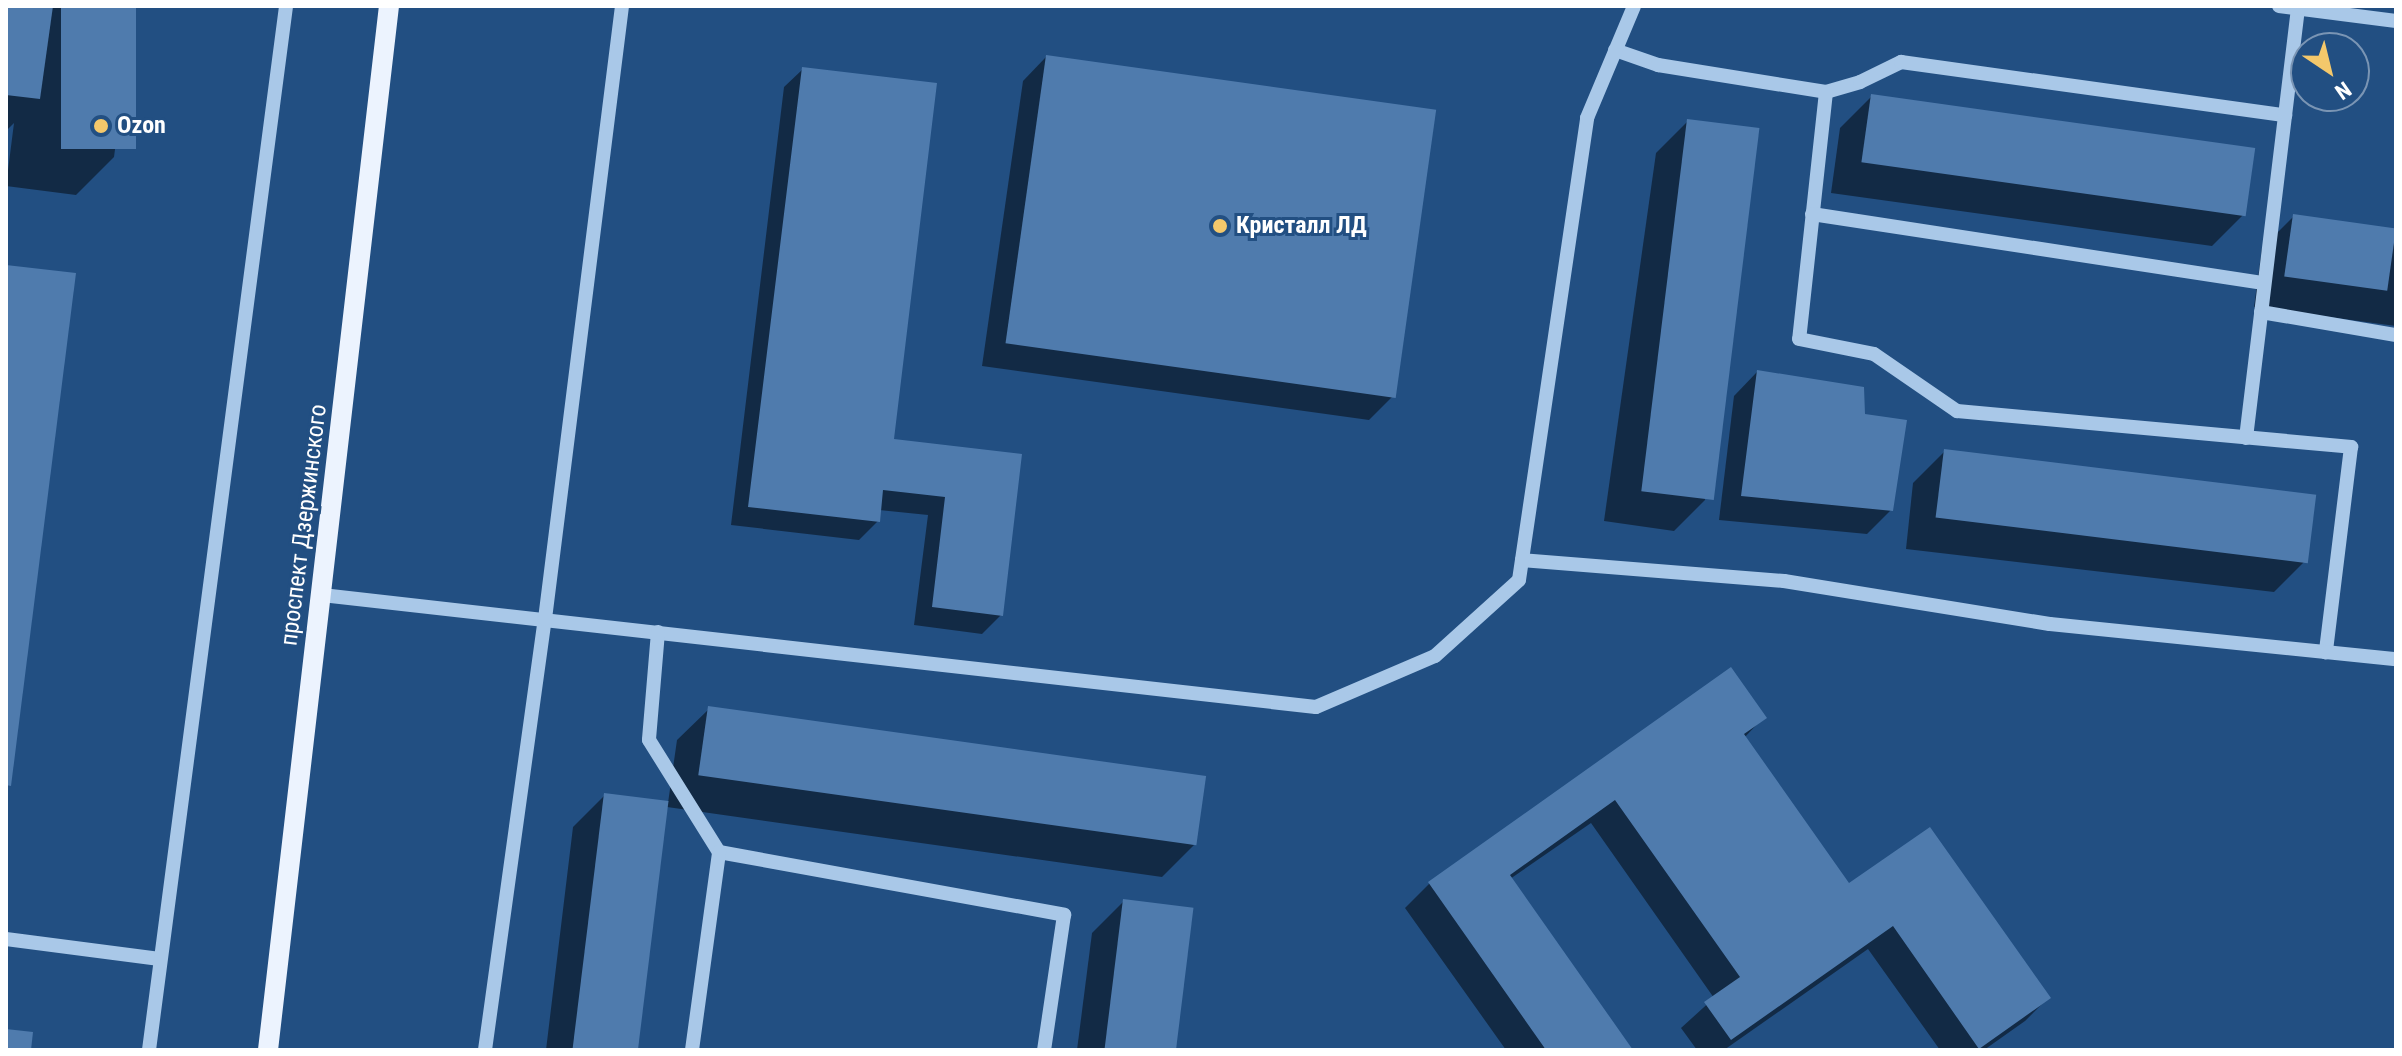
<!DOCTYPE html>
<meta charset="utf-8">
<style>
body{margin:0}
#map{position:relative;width:2402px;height:1056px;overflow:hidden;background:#224f82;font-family:"Roboto Condensed",sans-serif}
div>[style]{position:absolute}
.shadow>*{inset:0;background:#0007}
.building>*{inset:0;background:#4f7bad;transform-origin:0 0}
.minor>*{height:14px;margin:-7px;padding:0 7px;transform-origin:7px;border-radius:7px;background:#a9c8e8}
.major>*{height:20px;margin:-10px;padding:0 10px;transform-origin:10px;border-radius:10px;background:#ecf3fe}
.dots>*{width:22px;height:22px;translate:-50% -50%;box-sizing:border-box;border:4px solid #224f82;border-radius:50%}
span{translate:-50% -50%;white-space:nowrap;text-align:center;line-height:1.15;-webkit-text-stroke:6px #224f82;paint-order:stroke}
.poi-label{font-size:24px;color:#fff;font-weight:700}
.left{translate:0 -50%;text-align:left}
.street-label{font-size:24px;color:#fff}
.frame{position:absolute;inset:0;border:8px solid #fff;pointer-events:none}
.north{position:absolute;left:2290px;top:32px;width:80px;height:80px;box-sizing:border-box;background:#224f82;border:2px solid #7a95b4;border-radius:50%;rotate:145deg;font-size:22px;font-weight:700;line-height:32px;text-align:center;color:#fff}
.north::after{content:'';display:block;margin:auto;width:28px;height:36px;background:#f4c86b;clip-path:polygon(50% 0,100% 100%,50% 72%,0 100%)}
</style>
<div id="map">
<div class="shadow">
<div style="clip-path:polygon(6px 6px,134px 6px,114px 157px,76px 195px,6px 186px,14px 123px,6px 131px)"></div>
<div style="clip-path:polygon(1046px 57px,1393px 396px,1369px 420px,982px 366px,1023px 81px)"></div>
<div style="clip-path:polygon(803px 69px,892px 440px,1020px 456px,1001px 615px,982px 634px,914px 625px,928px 515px,879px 510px,878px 521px,859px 540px,731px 525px,784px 87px)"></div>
<div style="clip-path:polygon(1872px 96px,2244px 214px,2212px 246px,1831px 193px,1840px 128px)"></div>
<div style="clip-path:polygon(1688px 121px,1705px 500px,1674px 531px,1604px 521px,1656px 153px)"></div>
<div style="clip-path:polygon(2294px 216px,2396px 230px,2396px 326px,2254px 307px,2262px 248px)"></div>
<div style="clip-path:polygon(1757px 372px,1863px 416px,1891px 510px,1867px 534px,1719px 520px,1734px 396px)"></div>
<div style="clip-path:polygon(1945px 451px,2305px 561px,2274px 592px,1906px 549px,1913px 483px)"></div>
<div style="clip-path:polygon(1731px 670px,1764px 717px,1744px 738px,1849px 886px,2048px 998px,2025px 1021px,1984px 1050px,1940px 1050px,1868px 949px,1724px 1050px,1697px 1050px,1681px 1028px,1714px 998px,1591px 823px,1510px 879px,1631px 1050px,1506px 1050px,1405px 908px,1429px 884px)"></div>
<div style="clip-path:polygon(709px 709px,1194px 845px,1162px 877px,667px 807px,637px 1050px,546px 1050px,573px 827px,605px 795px,668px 803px,677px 740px)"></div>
<div style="clip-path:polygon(1124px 901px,1173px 1050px,1077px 1050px,1092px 933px)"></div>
</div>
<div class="building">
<div style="clip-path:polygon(6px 6px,53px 6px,40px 99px,6px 95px)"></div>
<div style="left:61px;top:6px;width:75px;height:143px"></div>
<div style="left:1046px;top:55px;width:394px;height:291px;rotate:8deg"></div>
<div style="clip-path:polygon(802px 67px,937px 83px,894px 439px,1022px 454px,1003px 616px,932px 607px,945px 497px,883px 490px,880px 522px,748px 507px)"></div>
<div style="left:1871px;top:94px;width:388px;height:69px;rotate:8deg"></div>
<div style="left:1687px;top:119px;width:73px;height:375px;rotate:7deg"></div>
<div style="left:2293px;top:214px;width:104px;height:63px;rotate:8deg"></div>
<div style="clip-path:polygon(6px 265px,76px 273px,11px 786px,6px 785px)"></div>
<div style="clip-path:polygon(1757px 370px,1864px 387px,1865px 414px,1907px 420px,1893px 511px,1741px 496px)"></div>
<div style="left:1944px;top:449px;width:375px;height:69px;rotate:7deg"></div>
<div style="clip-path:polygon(1731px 667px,1767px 718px,1744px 734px,1849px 883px,1930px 827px,2051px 998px,1979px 1049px,1893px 926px,1731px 1040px,1704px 1002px,1740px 977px,1615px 800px,1510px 875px,1633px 1050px,1546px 1050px,1428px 882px)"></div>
<div style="left:708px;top:706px;width:503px;height:70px;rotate:8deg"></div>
<div style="left:604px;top:793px;width:65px;height:259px;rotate:7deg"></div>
<div style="left:1123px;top:899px;width:71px;height:152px;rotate:7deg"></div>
<div style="clip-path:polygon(6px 1029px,33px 1032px,31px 1050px,6px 1050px)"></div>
</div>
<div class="minor">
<div style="left:2279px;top:6px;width:118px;rotate:7.3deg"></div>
<div style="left:1615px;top:50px;width:46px;rotate:19.2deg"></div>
<div style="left:1658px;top:65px;width:170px;rotate:9.1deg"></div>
<div style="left:1826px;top:92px;width:35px;rotate:-16deg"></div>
<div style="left:1860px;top:82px;width:46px;rotate:-26deg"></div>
<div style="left:1901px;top:62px;width:388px;rotate:7.9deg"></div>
<div style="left:1826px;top:92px;width:248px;rotate:96.2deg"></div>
<div style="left:1799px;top:339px;width:76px;rotate:11.3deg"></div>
<div style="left:1874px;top:354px;width:101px;rotate:34.5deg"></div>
<div style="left:1957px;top:411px;width:396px;rotate:5.2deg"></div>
<div style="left:2351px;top:447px;width:207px;rotate:97deg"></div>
<div style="left:1812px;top:214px;width:457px;rotate:8.7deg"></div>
<div style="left:2261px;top:312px;width:137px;rotate:9.7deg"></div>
<div style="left:2246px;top:438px;width:435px;rotate:-83.1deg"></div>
<div style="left:1522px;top:560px;width:263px;rotate:4.6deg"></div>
<div style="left:1784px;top:581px;width:269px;rotate:9.2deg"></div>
<div style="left:2050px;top:624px;width:348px;rotate:5.8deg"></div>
<div style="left:322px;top:595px;width:1000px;rotate:6.43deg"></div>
<div style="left:1316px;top:707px;width:129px;rotate:-23.2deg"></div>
<div style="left:1435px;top:656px;width:113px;rotate:-42.1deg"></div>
<div style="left:1519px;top:580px;width:467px;rotate:-81.6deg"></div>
<div style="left:1587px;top:118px;width:121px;rotate:-67.2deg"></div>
<div style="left:658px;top:632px;width:108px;rotate:94.8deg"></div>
<div style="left:649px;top:740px;width:132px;rotate:58deg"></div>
<div style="left:719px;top:852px;width:351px;rotate:10.3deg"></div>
<div style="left:1064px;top:915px;width:136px;rotate:98.4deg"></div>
<div style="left:6px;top:939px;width:155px;rotate:7.4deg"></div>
<div style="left:149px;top:1050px;width:1053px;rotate:-82.52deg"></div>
<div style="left:485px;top:1050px;width:435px;rotate:-82.1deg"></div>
<div style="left:545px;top:619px;width:618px;rotate:-82.84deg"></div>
<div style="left:692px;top:1050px;width:200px;rotate:-82.2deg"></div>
</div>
<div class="major">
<div style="left:268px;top:1050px;width:1051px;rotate:-83.39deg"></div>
</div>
<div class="dots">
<div style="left:101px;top:126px;background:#f4c86b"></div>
<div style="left:1220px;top:226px;background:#f4c86b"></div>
</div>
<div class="poi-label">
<span class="left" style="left:117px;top:126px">Ozon</span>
<span class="left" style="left:1236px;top:226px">Кристалл ЛД</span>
</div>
<div class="street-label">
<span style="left:304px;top:525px;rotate:-83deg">проспект Дзержинского</span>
</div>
<div class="frame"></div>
<div class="north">N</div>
</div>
